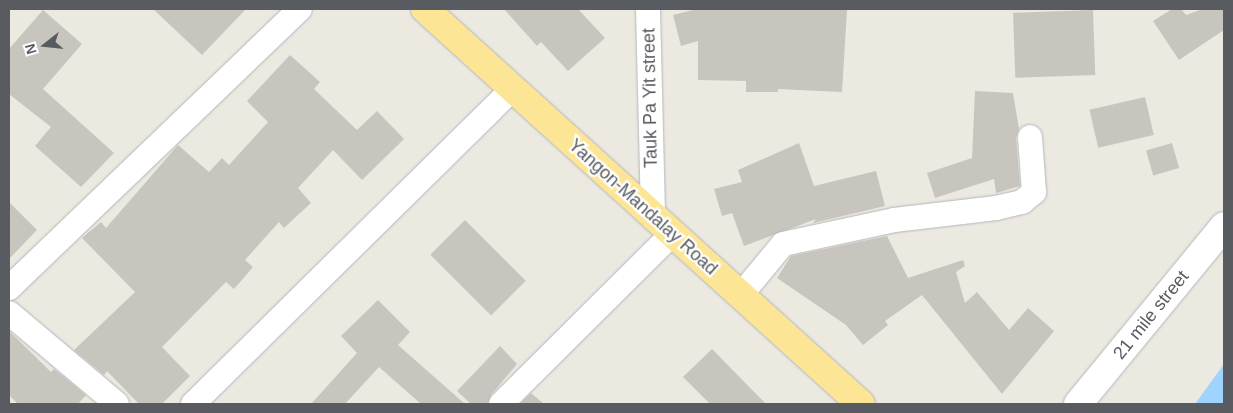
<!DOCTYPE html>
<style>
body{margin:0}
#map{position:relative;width:1233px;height:413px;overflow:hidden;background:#ebe9e0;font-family:Arial,sans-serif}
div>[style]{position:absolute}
.water>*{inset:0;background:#9ed4fd}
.building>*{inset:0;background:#c8c5bf;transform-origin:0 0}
.roads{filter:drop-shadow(0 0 1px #b3b6bb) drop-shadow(0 0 1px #b3b6bb)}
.minor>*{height:24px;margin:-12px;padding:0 12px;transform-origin:12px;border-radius:12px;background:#fff}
.tertiary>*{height:28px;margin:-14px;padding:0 14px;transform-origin:14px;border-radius:14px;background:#fff}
.trunk>*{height:28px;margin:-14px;padding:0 14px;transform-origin:14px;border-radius:14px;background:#fce695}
span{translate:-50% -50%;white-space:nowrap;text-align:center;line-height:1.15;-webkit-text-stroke:4.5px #fff;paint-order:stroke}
.street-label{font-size:18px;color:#585c61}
.frame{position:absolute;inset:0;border:10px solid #585c61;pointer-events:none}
.north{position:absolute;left:20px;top:20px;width:50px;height:50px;-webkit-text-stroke:4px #fff;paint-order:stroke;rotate:254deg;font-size:14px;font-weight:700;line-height:20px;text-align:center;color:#585c61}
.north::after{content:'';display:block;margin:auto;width:18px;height:22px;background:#585c61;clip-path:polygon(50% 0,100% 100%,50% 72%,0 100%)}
</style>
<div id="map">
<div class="water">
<div style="clip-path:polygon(1224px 364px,1224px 404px,1195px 404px)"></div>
</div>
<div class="building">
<div style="clip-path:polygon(153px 9px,246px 9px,202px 55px)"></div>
<div style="clip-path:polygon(504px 9px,578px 9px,605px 38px,568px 71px,541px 42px,537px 46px)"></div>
<div style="clip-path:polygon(697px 9px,847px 10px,842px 92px,778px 89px,778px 92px,746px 92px,746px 81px,698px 80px,698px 41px,681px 46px,673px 15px)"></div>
<div style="clip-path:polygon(1172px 9px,1181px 9px,1186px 15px,1203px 9px,1224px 9px,1224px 30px,1179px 60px,1153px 21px)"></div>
<div style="clip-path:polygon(43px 10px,82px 44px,43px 89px,114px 153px,81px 187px,35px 146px,51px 127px,9px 94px,9px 49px)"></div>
<div style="left:1093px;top:10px;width:65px;height:80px;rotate:88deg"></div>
<div style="clip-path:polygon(290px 55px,320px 82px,314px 89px,357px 130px,377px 111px,404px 139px,362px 180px,333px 150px,298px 188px,311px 203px,284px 228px,279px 222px,245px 260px,253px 267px,234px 289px,226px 282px,162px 347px,190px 376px,162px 404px,139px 404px,107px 371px,104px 375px,74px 350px,135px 292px,82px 238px,101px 222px,106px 228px,178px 145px,209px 172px,222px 158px,229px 165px,268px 122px,247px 101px)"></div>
<div style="clip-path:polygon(975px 91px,1013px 93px,1019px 129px,1016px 138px,1020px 186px,996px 193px,994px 179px,935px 198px,927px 173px,972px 158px)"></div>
<div style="left:1145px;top:97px;width:39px;height:57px;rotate:77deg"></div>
<div style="clip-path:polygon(799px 143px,814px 186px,876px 171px,885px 206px,813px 223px,816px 219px,744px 246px,732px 213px,722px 216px,714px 189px,742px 182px,738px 170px)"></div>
<div style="left:1172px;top:143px;width:26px;height:27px;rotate:74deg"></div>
<div style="clip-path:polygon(9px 202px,37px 230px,9px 259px)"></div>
<div style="left:465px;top:220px;width:86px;height:49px;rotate:45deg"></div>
<div style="clip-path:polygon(887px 236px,908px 278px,963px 260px,965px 266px,956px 272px,965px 303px,977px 292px,1009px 330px,1028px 308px,1054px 331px,1002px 394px,922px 295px,885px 321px,888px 325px,863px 345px,846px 325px,777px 278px,791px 256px)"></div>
<div style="clip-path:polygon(378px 300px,410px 332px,398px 345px,465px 404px,421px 404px,379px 367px,345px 404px,311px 404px,357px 353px,341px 336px)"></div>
<div style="clip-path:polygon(9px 331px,51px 372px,54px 369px,86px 395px,78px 404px,18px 404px,9px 395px)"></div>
<div style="clip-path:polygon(500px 346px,517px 364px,491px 395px,488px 404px,471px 404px,457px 391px)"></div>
<div style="clip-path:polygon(712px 349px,766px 404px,710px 404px,683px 377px)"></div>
<div style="clip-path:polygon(531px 393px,544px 404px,520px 404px)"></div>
</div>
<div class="roads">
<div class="minor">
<div style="left:648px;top:9px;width:209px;rotate:88.6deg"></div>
<div style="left:9px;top:288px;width:403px;rotate:-43.8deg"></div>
<div style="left:740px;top:296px;width:67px;rotate:-50.4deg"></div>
<div style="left:783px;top:244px;width:114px;rotate:-12.2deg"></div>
<div style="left:894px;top:220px;width:103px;rotate:-6.7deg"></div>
<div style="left:996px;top:208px;width:27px;rotate:-13deg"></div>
<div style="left:1022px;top:202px;width:16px;rotate:-40deg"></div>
<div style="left:1034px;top:192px;width:55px;rotate:-94.2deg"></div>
<div style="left:9px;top:313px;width:141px;rotate:40.1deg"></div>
<div style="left:193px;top:404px;width:450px;rotate:-44.6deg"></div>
<div style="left:501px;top:404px;width:240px;rotate:-44.8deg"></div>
</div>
<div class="tertiary">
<div style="left:1078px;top:404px;width:230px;rotate:-50.6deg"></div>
</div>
<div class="trunk">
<div style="left:425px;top:9px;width:588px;rotate:42.18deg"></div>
</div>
</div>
<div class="street-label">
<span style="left:650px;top:98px;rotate:-91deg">Tauk Pa Yit street</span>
<span style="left:643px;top:207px;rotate:42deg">Yangon-Mandalay Road</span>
<span style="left:1151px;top:315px;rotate:-51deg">21 mile street</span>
</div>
<div class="frame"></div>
<div class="north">N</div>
</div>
